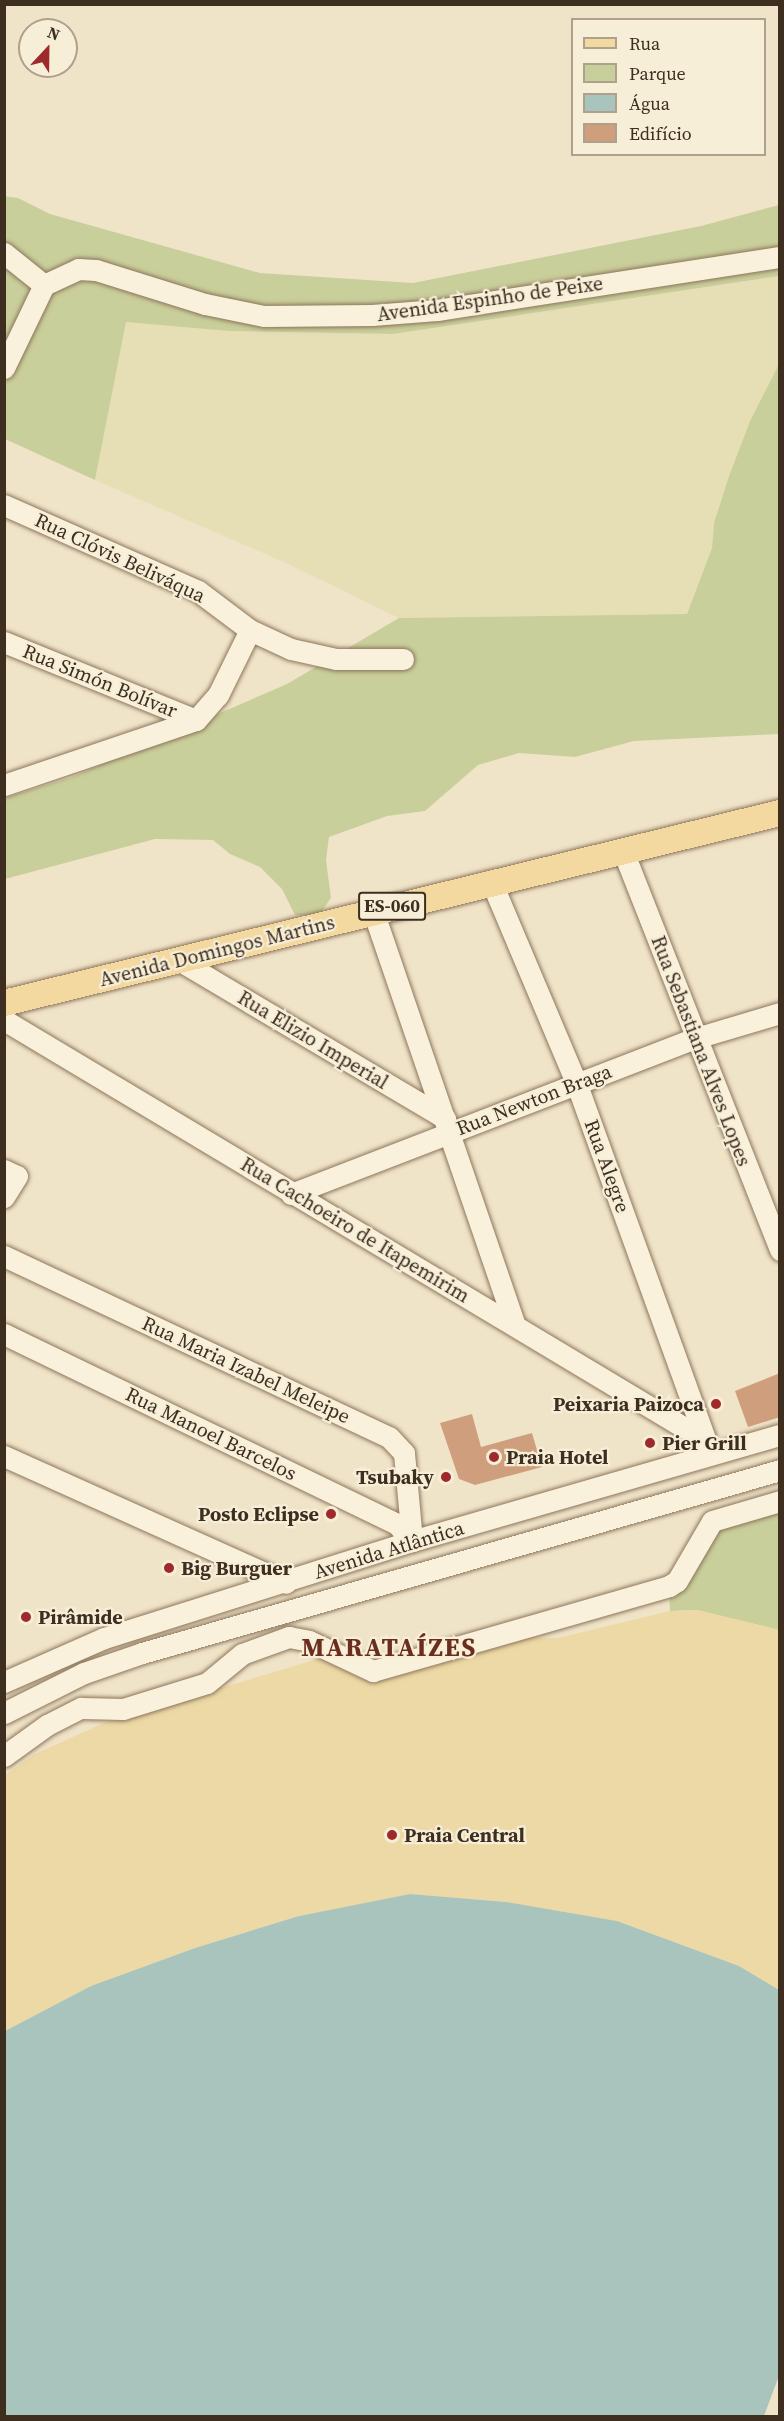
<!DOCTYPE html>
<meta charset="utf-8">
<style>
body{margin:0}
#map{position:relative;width:784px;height:2421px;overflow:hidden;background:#f0e4c8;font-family:"Source Serif 4",serif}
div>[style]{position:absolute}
.farmland>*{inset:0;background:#e6deb5}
.green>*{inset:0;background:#c9cf9b}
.sand>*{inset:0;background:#ecd9a5}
.water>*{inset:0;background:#a9c4bc}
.building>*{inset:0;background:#cf9f7d}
.roads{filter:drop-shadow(0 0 2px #8d765c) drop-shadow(0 0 2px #8d765c)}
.minor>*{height:21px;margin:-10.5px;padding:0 10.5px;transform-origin:10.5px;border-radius:10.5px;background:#faf1dc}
.major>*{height:26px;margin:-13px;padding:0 13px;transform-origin:13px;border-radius:13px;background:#f3d9a0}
.dots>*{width:16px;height:16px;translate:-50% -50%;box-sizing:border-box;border:3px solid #f7eed8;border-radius:50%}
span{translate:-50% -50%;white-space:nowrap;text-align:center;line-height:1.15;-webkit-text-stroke:4.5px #f7eed8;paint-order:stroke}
.shield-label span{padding:2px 4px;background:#f7eed8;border:2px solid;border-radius:4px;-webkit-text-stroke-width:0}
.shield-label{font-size:18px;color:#3d2e20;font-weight:700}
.street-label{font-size:20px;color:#3d2e20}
.poi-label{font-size:20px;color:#3d2e20;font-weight:700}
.right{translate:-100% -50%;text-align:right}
.left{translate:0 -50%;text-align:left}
.district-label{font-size:26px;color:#6b2e1e;font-weight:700;letter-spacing:1.5px}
.frame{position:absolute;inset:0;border:6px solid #3d2e20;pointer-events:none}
.legend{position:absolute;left:571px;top:18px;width:195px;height:138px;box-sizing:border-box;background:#f7eed8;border:2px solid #ada18e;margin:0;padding:8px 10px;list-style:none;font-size:18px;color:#3d2e20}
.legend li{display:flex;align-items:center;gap:12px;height:30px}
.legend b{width:30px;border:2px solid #ada18e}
.north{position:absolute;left:18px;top:18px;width:60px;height:60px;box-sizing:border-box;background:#f7eed8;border:2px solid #ada18e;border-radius:50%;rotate:22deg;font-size:16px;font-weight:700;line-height:24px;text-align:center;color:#3d2e20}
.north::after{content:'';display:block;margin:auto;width:21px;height:27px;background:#9e2a2b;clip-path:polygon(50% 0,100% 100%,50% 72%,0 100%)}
</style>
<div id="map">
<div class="farmland">
<div style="clip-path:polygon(779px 276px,779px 364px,750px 421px,729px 476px,714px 523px,712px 548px,687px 614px,399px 618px,286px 563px,95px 480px,126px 321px,229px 331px,393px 334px)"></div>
</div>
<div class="green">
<div style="clip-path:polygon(4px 196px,18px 198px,50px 214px,260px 273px,413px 283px,701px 226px,779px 205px,779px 276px,393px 334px,229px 331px,126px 322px,95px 480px,5px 439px)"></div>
<div style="clip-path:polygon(779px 364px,779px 734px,634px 741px,575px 757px,519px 753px,478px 765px,425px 811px,387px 816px,329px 837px,326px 860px,331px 898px,319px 915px,295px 915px,282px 889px,260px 867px,230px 854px,213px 840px,155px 839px,5px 879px,5px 798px,72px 777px,287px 684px,399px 618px,687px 614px,712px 548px,714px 523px,729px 476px,750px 421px)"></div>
<div style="clip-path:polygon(779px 1495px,779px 1630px,697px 1610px,670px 1611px,669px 1586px,708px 1515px)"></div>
</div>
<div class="sand">
<div style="clip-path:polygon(697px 1610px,779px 1630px,779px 1990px,739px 1966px,617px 1921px,506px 1902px,410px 1894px,299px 1916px,195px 1948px,91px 1986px,5px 2031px,5px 1775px,35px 1754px,104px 1723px,321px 1658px,364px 1680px,523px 1638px,558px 1638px,670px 1611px)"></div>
</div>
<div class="water">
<div style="clip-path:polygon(410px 1894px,506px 1902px,617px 1921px,739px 1966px,779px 1990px,780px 2373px,764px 2416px,5px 2416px,5px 2031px,91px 1986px,195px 1948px,299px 1916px)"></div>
</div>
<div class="building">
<div style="clip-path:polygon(780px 1373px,780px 1417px,748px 1427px,735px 1391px)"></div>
<div style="clip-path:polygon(472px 1414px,481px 1447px,532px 1433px,542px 1467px,475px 1485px,459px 1479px,440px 1423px)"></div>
</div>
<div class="roads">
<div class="minor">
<div style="left:4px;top:253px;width:51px;rotate:38.7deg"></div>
<div style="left:44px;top:285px;width:38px;rotate:-25deg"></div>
<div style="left:78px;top:269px;width:18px;rotate:3deg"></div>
<div style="left:96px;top:270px;width:114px;rotate:17.3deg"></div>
<div style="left:205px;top:304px;width:60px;rotate:11.5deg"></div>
<div style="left:264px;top:316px;width:108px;rotate:-0.5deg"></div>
<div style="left:372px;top:315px;width:65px;rotate:-4.4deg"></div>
<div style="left:437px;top:310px;width:347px;rotate:-8.8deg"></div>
<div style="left:4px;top:368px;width:92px;rotate:-64.3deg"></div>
<div style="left:4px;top:505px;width:212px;rotate:23.9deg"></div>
<div style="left:198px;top:591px;width:65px;rotate:36.9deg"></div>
<div style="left:250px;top:630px;width:45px;rotate:24.9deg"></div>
<div style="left:291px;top:649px;width:46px;rotate:12.5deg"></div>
<div style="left:336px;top:659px;width:67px"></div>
<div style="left:4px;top:642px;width:207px;rotate:22.1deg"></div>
<div style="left:4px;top:785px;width:203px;rotate:-18.7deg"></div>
<div style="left:196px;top:720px;width:33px;rotate:-49deg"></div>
<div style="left:218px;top:695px;width:72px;rotate:-63.8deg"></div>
<div style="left:623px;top:851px;width:429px;rotate:68.5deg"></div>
<div style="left:491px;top:881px;width:221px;rotate:67.1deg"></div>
<div style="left:577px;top:1085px;width:382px;rotate:70.1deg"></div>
<div style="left:373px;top:911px;width:436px;rotate:71.1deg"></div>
<div style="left:182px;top:962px;width:306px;rotate:30.7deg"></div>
<div style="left:4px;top:1020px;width:817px;rotate:30.93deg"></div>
<div style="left:4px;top:1170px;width:14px;rotate:25deg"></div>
<div style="left:17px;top:1176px;width:25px;rotate:122deg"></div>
<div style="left:291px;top:1194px;width:434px;rotate:-21.1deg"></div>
<div style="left:696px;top:1038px;width:88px;rotate:-16.6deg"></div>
<div style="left:4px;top:1256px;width:425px;rotate:25.2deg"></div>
<div style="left:389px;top:1437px;width:22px;rotate:47deg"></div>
<div style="left:404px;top:1453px;width:88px;rotate:84.8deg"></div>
<div style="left:4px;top:1334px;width:437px;rotate:25.8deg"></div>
<div style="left:397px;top:1524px;width:23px;rotate:49deg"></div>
<div style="left:4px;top:1456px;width:309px;rotate:24.2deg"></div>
<div style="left:4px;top:1682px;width:109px;rotate:-23.7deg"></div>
<div style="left:104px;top:1638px;width:323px;rotate:-17.5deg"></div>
<div style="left:412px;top:1541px;width:383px;rotate:-16.1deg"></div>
<div style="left:4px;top:1713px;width:89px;rotate:-26.6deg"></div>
<div style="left:84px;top:1673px;width:61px;rotate:-19deg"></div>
<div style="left:142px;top:1653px;width:664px;rotate:-16deg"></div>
<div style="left:4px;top:1756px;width:53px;rotate:-35.8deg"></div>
<div style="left:47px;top:1725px;width:38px;rotate:-27deg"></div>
<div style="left:81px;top:1708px;width:42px;rotate:1.4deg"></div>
<div style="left:123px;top:1709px;width:88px;rotate:-17.2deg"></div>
<div style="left:207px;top:1683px;width:45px;rotate:-39.6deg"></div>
<div style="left:242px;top:1654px;width:50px;rotate:-19.9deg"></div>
<div style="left:289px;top:1637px;width:20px;rotate:11deg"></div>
<div style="left:309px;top:1641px;width:71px;rotate:25.1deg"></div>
<div style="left:373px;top:1671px;width:308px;rotate:-16deg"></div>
<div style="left:669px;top:1586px;width:9px;rotate:-32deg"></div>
<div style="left:677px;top:1581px;width:69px;rotate:-59.7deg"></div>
<div style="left:712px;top:1521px;width:71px;rotate:-16.4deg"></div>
</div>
<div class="major">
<div style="left:4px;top:1003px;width:799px;rotate:-13.76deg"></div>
</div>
</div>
<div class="dots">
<div style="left:716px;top:1404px;background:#9e2a2b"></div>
<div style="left:650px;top:1443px;background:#9e2a2b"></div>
<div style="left:494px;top:1457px;background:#9e2a2b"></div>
<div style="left:446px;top:1477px;background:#9e2a2b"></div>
<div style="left:331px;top:1514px;background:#9e2a2b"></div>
<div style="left:169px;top:1568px;background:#9e2a2b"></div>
<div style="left:26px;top:1617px;background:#9e2a2b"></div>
<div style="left:392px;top:1835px;background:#9e2a2b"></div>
</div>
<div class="shield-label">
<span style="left:392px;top:906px">ES-060</span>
</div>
<div class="street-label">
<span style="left:490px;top:299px;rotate:-8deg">Avenida Espinho de Peixe</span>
<span style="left:120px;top:558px;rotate:25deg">Rua Clóvis Beliváqua</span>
<span style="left:100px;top:681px;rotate:22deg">Rua Simón Bolívar</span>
<span style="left:217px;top:951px;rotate:-14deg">Avenida Domingos Martins</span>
<span style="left:313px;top:1040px;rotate:31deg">Rua Elizio Imperial</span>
<span style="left:701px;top:1051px;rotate:69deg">Rua Sebastiana Alves Lopes</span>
<span style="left:534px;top:1100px;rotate:-21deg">Rua Newton Braga</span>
<span style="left:607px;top:1166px;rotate:70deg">Rua Alegre</span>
<span style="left:355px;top:1230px;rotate:31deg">Rua Cachoeiro de Itapemirim</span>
<span style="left:246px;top:1370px;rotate:25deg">Rua Maria Izabel Meleipe</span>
<span style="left:211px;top:1434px;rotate:26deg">Rua Manoel Barcelos</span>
<span style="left:389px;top:1550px;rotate:-17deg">Avenida Atlântica</span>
</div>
<div class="poi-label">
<span class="right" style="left:704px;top:1404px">Peixaria Paizoca</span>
<span class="left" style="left:662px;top:1443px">Pier Grill</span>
<span class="left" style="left:506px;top:1457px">Praia Hotel</span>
<span class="right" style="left:434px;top:1477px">Tsubaky</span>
<span class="right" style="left:319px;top:1514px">Posto Eclipse</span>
<span class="left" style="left:181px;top:1568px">Big Burguer</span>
<span class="left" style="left:38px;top:1617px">Pirâmide</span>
<span class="left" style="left:404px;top:1835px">Praia Central</span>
</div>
<div class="district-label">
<span style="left:389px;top:1648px">MARATAÍZES</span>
</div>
<div class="frame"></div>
<ul class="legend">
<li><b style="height:8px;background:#f3d9a0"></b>Rua</li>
<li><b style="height:16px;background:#c9cf9b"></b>Parque</li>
<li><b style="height:16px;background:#a9c4bc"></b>Água</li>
<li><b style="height:16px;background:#cf9f7d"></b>Edifício</li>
</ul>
<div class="north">N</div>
</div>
